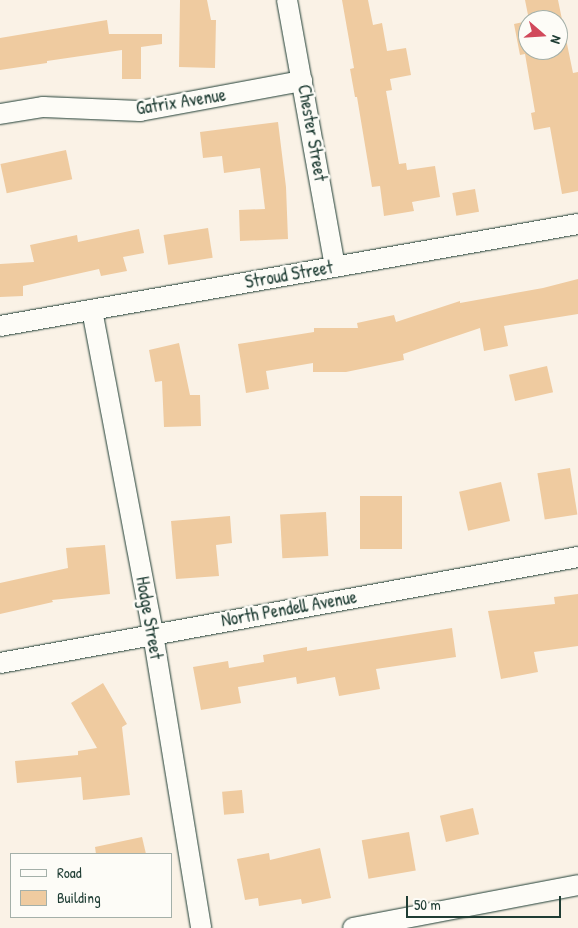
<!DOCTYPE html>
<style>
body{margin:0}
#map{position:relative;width:578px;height:928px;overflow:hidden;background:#faf2e6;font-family:"Patrick Hand",sans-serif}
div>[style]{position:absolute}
.building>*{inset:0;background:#efcba0;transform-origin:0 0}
.roads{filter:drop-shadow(0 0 1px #1f3d34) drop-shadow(0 0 1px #1f3d34)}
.minor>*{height:20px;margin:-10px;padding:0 10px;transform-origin:10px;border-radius:10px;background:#fdfcf7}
span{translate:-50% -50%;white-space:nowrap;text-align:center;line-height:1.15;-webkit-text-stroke:5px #fdfcf7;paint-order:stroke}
.street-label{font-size:18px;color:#1f3d34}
.legend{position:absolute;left:10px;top:853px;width:162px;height:65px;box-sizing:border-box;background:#fdfcf7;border:1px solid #a4b0a9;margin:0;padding:6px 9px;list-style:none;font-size:15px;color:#1f3d34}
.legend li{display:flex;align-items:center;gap:10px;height:25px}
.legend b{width:25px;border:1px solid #a4b0a9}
.north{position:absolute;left:518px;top:10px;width:50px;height:50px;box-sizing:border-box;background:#fdfcf7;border:1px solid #a4b0a9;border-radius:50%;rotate:109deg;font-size:14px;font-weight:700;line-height:20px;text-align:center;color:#1f3d34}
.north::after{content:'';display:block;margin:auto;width:18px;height:22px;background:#d1495b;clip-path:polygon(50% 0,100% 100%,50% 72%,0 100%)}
.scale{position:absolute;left:406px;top:896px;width:155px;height:22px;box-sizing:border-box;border:2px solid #1f3d34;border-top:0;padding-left:6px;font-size:15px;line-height:18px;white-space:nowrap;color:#1f3d34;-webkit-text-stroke:4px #fdfcf7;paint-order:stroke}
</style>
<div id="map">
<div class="building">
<div style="clip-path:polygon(180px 0,207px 0,211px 20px,216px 20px,215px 68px,179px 67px)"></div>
<div style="clip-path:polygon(342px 0,368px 0,373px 25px,382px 23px,387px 51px,406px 48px,411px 75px,390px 79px,392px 90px,386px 91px,399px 164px,406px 163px,407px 170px,435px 166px,440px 197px,412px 202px,414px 211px,384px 216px,380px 186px,372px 187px,357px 97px,355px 97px,350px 69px,354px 68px)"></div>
<div style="clip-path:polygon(525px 0,558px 0,573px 73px,578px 72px,578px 191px,562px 194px,550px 127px,534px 130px,531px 113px,535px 112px,525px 54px,520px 55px,514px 24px,528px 21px,528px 50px,558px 50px,558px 20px,529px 20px)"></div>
<div style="clip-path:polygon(107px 20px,109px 34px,162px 34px,162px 44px,141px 47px,141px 79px,122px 79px,122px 50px,47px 61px,47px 63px,0 70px,0 38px)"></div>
<div style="clip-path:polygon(278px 122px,286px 187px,288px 239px,240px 241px,239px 210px,265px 209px,260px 168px,224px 173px,222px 156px,203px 158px,200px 132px)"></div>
<div style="left:66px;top:150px;width:30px;height:67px;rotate:78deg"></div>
<div style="left:475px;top:189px;width:23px;height:23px;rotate:80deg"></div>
<div style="left:208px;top:228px;width:30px;height:45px;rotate:81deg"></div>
<div style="clip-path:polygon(139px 229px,144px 253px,123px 257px,127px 271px,101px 276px,99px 269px,23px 286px,23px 296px,0 297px,0 264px,34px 262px,30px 245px,77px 235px,78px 242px)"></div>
<div style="clip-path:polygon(578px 279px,578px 314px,504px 326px,508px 346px,484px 351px,480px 328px,403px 354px,404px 360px,346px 372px,313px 372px,313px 363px,266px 371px,269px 389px,246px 393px,238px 344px,314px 332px,314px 328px,358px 328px,357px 323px,394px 315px,396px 322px,460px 301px,460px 303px,543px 288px)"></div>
<div style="clip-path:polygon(179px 343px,190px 395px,200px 395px,201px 426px,164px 427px,162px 381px,155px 382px,149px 350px)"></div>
<div style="left:547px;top:366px;width:27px;height:39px;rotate:77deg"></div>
<div style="left:570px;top:468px;width:47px;height:33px;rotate:81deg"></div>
<div style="left:501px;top:482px;width:40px;height:43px;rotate:77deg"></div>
<div style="left:360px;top:496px;width:42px;height:53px"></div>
<div style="left:326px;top:512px;width:44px;height:46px;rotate:87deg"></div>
<div style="clip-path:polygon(230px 516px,232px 543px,216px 545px,219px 576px,176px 579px,171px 521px)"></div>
<div style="clip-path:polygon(105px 545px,110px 594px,52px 600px,53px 602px,0 614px,0 583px,68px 568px,66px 548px)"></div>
<div style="clip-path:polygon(578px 594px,578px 646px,534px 652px,538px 672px,501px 679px,488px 611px,555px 604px,554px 597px)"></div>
<div style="clip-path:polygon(452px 628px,456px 657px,376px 669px,380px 689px,339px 696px,335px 677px,297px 684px,296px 677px,238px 687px,241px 703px,201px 710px,193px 667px,228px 661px,229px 668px,264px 662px,263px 655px,307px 647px,307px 651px)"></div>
<div style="clip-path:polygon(103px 683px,127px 724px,122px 727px,130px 795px,83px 800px,81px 777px,17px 783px,15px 761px,78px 755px,78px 751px,97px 748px,71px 703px)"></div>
<div style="left:242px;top:790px;width:23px;height:20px;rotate:85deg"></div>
<div style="left:473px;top:808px;width:27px;height:34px;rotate:77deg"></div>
<div style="left:409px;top:832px;width:39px;height:48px;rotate:80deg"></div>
<div style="clip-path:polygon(142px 837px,146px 854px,96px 854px,95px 847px)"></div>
<div style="clip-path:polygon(320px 848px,331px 898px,302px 904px,301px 899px,259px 906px,258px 898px,245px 900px,237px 859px,269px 853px,270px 860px)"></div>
</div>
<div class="roads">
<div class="minor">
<div style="left:287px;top:0;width:271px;rotate:79.8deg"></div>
<div style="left:0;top:114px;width:44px;rotate:-9.2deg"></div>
<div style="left:43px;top:107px;width:97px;rotate:2.4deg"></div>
<div style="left:140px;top:111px;width:165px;rotate:-10.5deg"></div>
<div style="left:92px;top:310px;width:330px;rotate:79.3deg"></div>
<div style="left:153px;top:634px;width:298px;rotate:80.7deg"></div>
<div style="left:0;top:326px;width:587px;rotate:-10.01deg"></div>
<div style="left:0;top:663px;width:588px;rotate:-10.39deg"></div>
<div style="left:353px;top:928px;width:229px;rotate:-10.8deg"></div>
</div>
</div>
<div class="street-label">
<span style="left:181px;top:102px;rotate:-9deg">Gatrix Avenue</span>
<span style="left:312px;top:133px;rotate:80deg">Chester Street</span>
<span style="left:289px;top:275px;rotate:-10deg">Stroud Street</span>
<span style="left:289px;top:609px;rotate:-10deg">North Pendell Avenue</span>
<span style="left:149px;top:618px;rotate:80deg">Hodge Street</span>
</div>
<ul class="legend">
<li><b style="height:6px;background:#fdfcf7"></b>Road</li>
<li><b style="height:14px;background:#efcba0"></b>Building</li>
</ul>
<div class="north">N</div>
<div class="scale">50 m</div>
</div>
